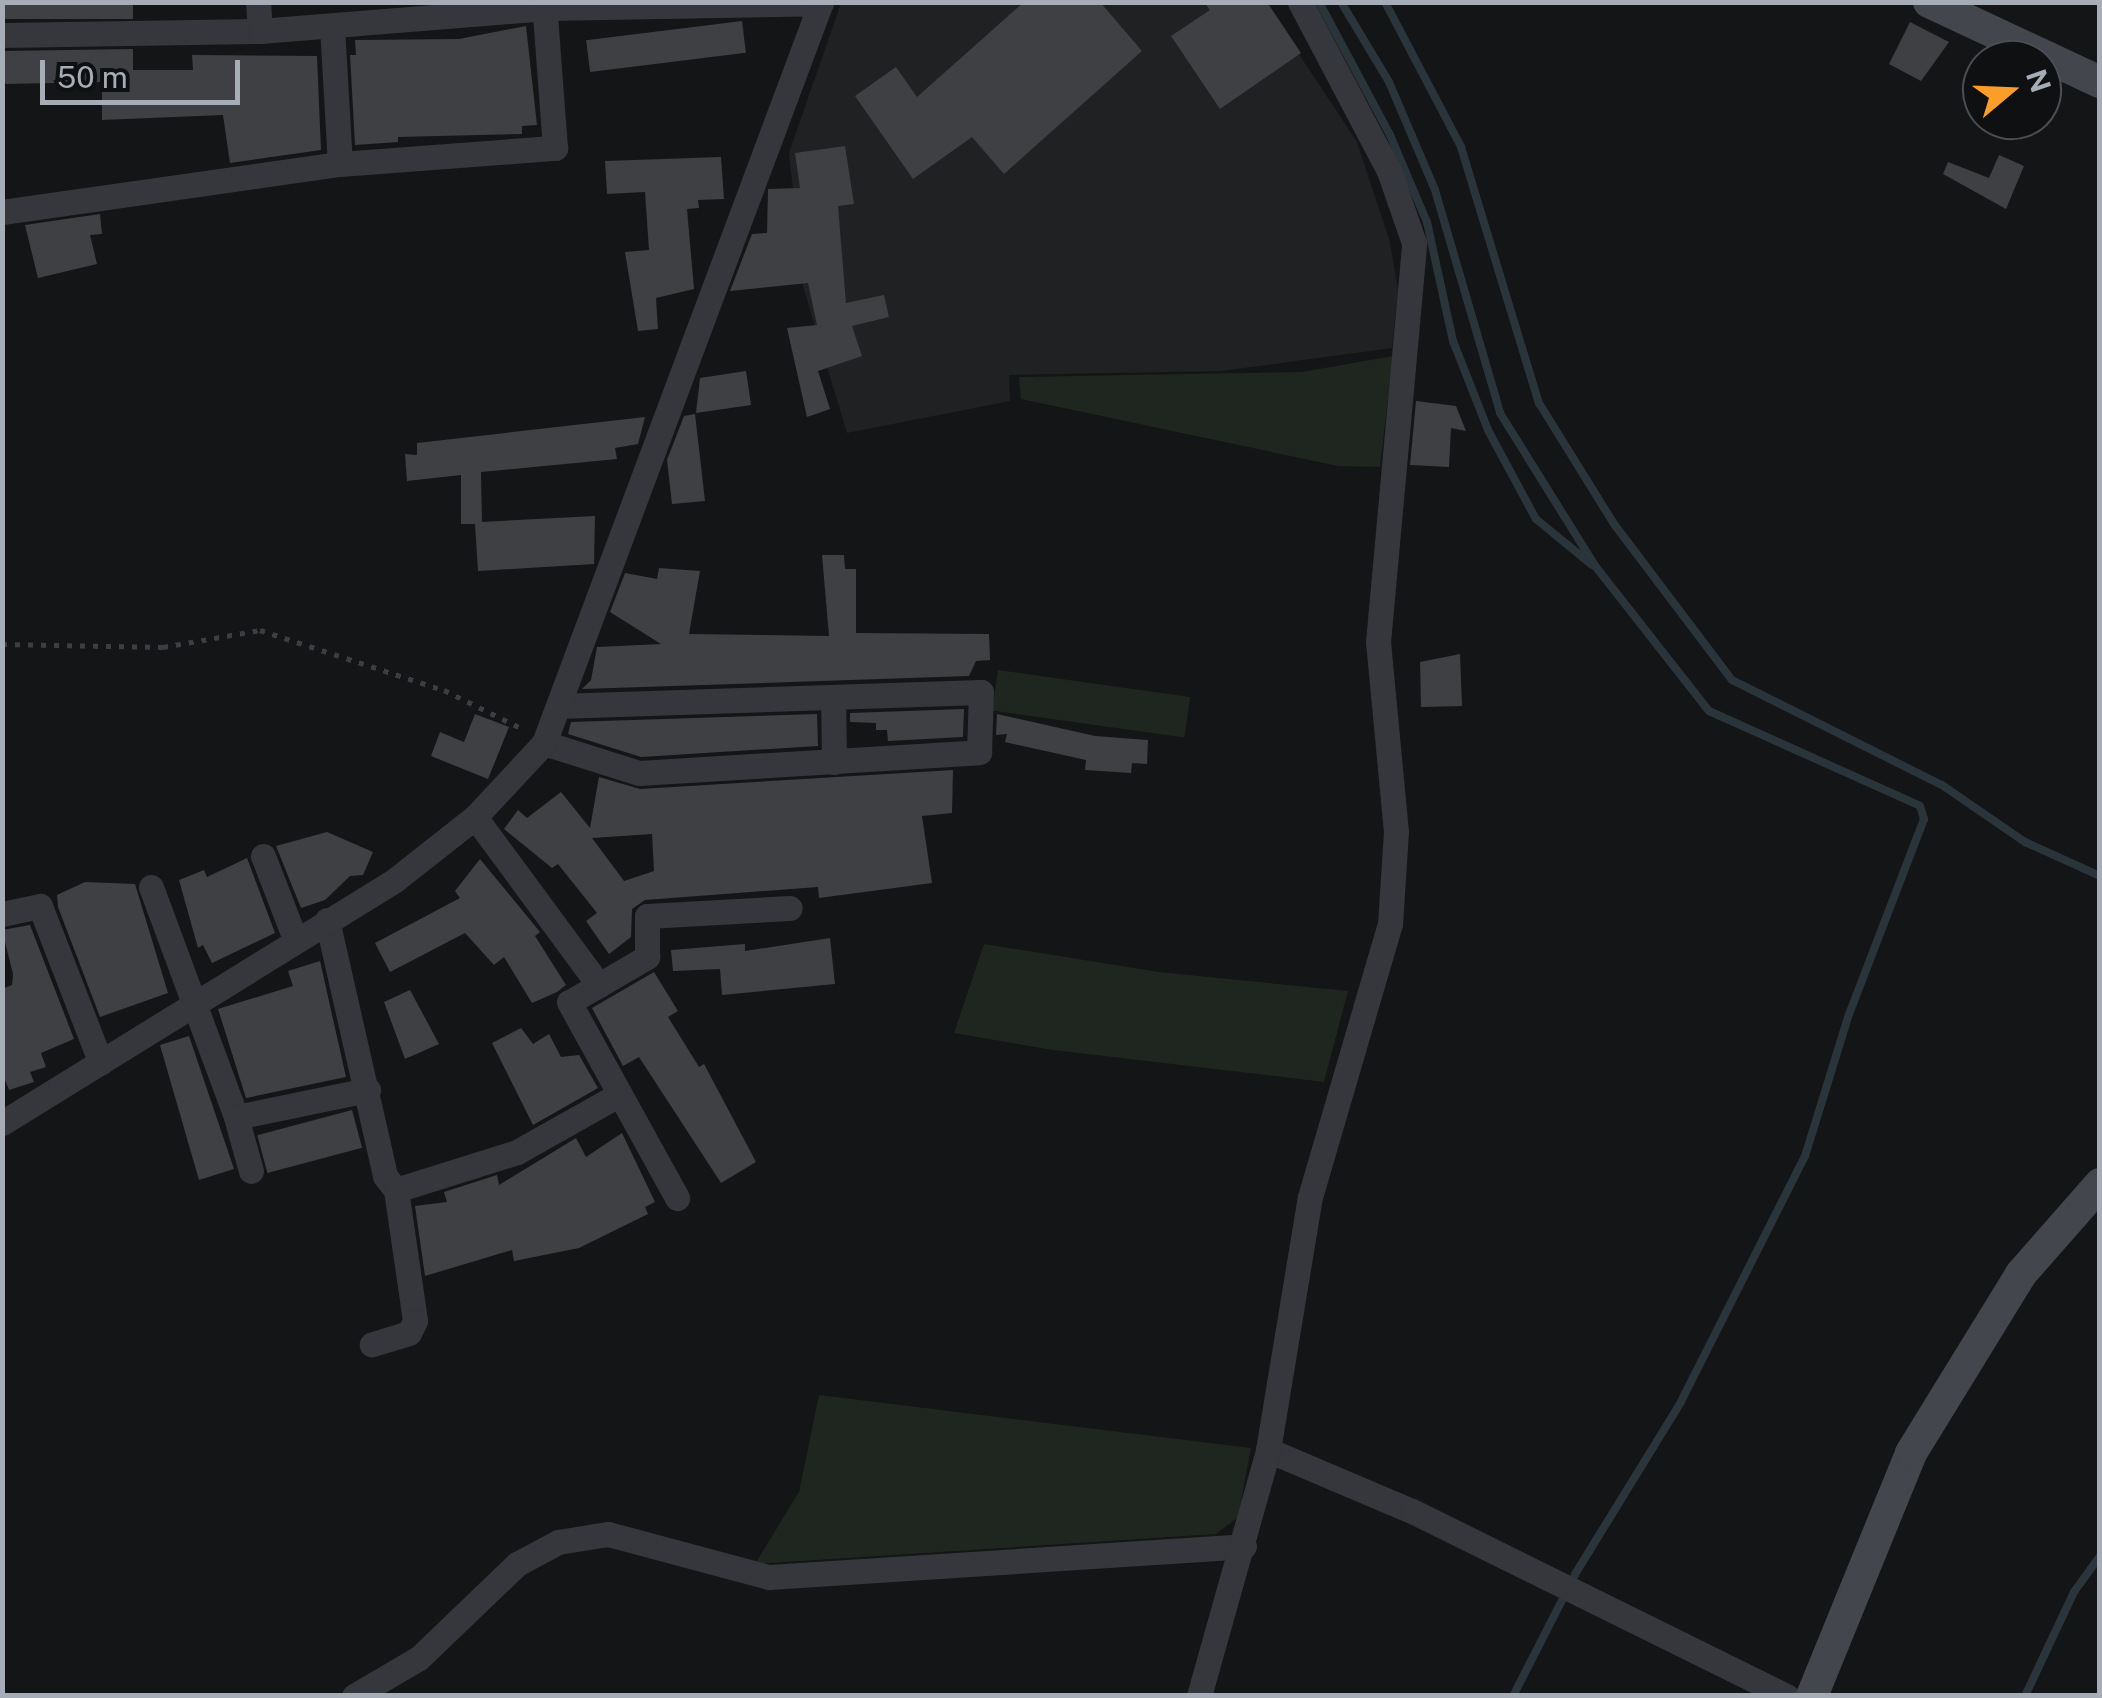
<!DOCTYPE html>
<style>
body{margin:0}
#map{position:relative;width:2102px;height:1698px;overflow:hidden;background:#141516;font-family:"Public Sans",sans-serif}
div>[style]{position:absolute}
.built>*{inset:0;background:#202123}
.green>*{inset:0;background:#1e261f;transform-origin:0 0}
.stream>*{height:8px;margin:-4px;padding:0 4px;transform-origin:4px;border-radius:4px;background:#2a353b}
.building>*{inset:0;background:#3e4043;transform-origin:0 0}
.path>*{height:5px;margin-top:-2.5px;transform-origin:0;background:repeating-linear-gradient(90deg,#3b3e43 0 5px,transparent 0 13px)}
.street>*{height:25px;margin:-12.5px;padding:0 12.5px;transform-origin:12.5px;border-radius:12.5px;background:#35373c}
.secondary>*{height:32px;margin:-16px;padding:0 16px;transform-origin:16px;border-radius:16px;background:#43464c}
span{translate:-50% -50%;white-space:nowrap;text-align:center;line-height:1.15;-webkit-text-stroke:8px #0f1011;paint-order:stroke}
.frame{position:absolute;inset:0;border:5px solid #a6adb7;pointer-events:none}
.north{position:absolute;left:1962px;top:40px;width:100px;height:100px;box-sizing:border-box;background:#0f1011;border:2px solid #4b4f53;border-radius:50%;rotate:71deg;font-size:28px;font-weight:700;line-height:40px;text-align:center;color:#a6adb7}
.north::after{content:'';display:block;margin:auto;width:35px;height:45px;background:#fa9d29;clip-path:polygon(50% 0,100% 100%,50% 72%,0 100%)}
.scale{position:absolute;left:40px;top:60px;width:200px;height:45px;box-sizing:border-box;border:5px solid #a6adb7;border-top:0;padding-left:12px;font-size:30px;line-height:35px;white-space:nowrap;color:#a6adb7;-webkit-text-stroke:8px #0f1011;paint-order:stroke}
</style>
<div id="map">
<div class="built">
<div style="clip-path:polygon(841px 3px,1265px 3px,1357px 142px,1390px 242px,1398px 290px,1392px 348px,1221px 371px,1009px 375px,1010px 401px,847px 433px,803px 286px,789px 153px)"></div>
</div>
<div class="green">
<div style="clip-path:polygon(1393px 356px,1380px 467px,1338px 466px,1021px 399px,1019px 377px,1302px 372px)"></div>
<div style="left:998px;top:670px;width:194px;height:41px;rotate:8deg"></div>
<div style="clip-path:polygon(984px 944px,1159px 972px,1348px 991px,1324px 1082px,1053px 1050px,954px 1033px)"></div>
<div style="clip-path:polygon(819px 1395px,1251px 1448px,1238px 1517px,1216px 1534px,755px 1564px,799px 1492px)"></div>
</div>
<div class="stream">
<div style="left:1319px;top:2px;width:151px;rotate:61.9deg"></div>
<div style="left:1390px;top:135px;width:95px;rotate:67deg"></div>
<div style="left:1427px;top:222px;width:122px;rotate:77.7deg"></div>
<div style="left:1453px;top:341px;width:96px;rotate:68.5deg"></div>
<div style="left:1488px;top:430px;width:101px;rotate:61.7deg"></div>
<div style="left:1536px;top:519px;width:72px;rotate:39.4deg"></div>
<div style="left:1341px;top:2px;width:93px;rotate:59deg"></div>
<div style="left:1389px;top:82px;width:117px;rotate:66.9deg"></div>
<div style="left:1435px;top:190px;width:232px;rotate:73.7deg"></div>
<div style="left:1500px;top:413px;width:181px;rotate:58.1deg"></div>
<div style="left:1596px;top:567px;width:183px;rotate:51.9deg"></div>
<div style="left:1709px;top:711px;width:231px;rotate:24.2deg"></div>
<div style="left:1920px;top:806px;width:14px;rotate:73deg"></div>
<div style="left:1924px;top:819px;width:209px;rotate:111deg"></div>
<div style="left:1849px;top:1014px;width:149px;rotate:107.2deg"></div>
<div style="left:1805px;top:1156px;width:275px;rotate:116.8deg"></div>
<div style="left:1681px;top:1402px;width:201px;rotate:121.6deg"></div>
<div style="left:1576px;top:1573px;width:138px;rotate:117.1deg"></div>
<div style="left:1385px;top:2px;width:164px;rotate:62.3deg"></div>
<div style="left:1461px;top:147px;width:268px;rotate:73.1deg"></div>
<div style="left:1539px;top:403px;width:142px;rotate:58.2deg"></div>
<div style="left:1614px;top:524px;width:196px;rotate:52.9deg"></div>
<div style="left:1732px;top:680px;width:235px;rotate:26.6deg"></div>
<div style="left:1942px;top:785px;width:101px;rotate:34.5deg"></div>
<div style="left:2025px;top:842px;width:82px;rotate:24.4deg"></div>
<div style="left:2025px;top:1696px;width:115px;rotate:-64.8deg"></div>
<div style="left:2074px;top:1592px;width:44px;rotate:-54.2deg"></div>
</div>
<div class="building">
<div style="left:2px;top:2px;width:131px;height:17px"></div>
<div style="clip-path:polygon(1024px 2px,1100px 2px,1142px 51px,1004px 174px,972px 137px,913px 179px,855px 96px,896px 67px,917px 97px)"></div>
<div style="clip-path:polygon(1204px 2px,1267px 2px,1301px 53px,1220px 109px,1171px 36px,1210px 10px)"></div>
<div style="left:742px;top:21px;width:32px;height:157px;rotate:83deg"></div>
<div style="clip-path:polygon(1910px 22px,1949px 42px,1921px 81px,1889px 64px)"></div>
<div style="clip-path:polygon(526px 26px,537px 125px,522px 126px,522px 134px,398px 137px,398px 142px,355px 145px,350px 55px,356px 55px,355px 40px,459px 39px)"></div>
<div style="clip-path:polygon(133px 49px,133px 70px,193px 70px,192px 55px,317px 56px,321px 150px,230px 163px,223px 115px,102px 120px,102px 82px,6px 84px,2px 77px,2px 51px)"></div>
<div style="clip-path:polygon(845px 146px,854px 204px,838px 206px,846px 303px,884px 295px,889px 317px,852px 326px,862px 356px,818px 371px,830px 409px,807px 417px,787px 328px,817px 325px,808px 283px,730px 291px,752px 234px,767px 233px,768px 189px,800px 188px,795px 153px)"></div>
<div style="clip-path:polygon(1999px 155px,2024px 166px,2006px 209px,1943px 174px,1948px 162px,1989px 178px)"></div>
<div style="clip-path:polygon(721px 157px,724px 199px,698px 200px,699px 208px,687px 209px,694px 289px,656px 298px,658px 329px,638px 331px,625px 252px,649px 250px,645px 192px,607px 194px,605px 161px)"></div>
<div style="clip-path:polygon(100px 214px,102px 234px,90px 235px,97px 264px,38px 278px,25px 225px)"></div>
<div style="clip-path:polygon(746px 371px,751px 405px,696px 413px,700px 378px)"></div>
<div style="clip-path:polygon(1416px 401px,1456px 406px,1466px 431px,1451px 428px,1449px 467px,1410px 465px)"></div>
<div style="clip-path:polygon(695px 414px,705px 501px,672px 504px,667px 460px,684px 416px)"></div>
<div style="clip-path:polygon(645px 417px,638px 444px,615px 448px,617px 459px,481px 472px,482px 522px,595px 516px,594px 564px,478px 571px,475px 524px,461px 524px,461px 475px,407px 481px,405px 454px,417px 455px,417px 443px)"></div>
<div style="clip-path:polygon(822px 555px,844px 555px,845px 569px,856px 569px,856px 633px,989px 634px,990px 660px,976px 661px,969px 676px,582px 689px,591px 680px,597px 647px,661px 644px,610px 612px,625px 573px,657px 579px,659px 568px,700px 571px,689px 634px,829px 636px)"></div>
<div style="clip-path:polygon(1460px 654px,1462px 706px,1421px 707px,1420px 662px)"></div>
<div style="clip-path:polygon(964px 709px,963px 737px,888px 741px,887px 730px,876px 730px,876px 723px,850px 722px,850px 713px)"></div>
<div style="clip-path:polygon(475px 714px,509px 727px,488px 779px,431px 756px,440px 732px,464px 742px)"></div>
<div style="clip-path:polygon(817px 714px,818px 746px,641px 757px,568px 734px,571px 722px)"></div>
<div style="clip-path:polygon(997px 714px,1095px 736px,1148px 740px,1147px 764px,1132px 763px,1131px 773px,1085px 770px,1086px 760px,1005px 742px,1007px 734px,996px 735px)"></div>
<div style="clip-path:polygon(evenodd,953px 770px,952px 813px,922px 816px,932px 883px,819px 898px,818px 887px,645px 900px,632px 909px,631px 937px,609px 954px,586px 921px,597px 913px,558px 864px,552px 868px,504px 829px,518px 810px,527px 818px,561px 792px,590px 828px,599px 777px,640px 789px,953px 770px,652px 834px,654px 871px,624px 881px,592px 838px,652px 834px)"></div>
<div style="clip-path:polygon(327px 832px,373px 852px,363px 875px,350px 876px,325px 900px,301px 908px,276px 846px)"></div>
<div style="clip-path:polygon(247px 858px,275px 933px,212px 963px,203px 945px,198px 948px,179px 880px,204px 870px,207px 877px)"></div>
<div style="clip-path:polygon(480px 859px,540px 932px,535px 936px,566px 985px,557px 992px,532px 1003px,504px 957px,494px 965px,465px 933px,390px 972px,375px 943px,460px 898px,455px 891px)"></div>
<div style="clip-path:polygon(85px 882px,135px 884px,168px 993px,100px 1017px,58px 907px,57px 895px)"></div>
<div style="clip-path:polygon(30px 925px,74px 1039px,41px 1053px,46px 1067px,30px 1072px,34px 1082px,9px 1090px,2px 1072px,2px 989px,12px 985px,13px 974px,2px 930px)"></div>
<div style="clip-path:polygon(830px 938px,835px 984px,722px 995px,720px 969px,673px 971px,671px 950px,745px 944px,745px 951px)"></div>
<div style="clip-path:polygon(320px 961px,346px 1077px,246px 1098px,218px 1009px,293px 986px,288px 971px)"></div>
<div style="clip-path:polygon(654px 972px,678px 1011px,668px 1017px,699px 1067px,704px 1064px,756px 1162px,721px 1183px,639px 1057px,623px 1066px,592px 1008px)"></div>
<div style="clip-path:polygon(410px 990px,439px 1044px,405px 1059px,384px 1002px)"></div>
<div style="clip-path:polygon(521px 1028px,533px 1044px,549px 1034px,561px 1057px,579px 1055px,598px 1088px,533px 1125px,492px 1043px)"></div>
<div style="clip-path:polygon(189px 1036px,234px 1169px,199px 1180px,160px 1045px)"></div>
<div style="left:352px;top:1110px;width:39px;height:98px;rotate:75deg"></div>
<div style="clip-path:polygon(622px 1133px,655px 1202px,645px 1207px,648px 1214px,579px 1248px,514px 1261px,512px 1250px,425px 1276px,415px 1206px,447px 1202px,444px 1192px,497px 1175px,499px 1185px,576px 1138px,586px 1157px)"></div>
</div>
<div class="path">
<div style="left:2px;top:644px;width:161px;rotate:1.1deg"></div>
<div style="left:163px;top:647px;width:98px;rotate:-9.9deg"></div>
<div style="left:260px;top:630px;width:194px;rotate:18.1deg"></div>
<div style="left:444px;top:690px;width:88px;rotate:26.3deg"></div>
</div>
<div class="street">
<div style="left:258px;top:2px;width:29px;rotate:86deg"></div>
<div style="left:332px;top:26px;width:138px;rotate:86.7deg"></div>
<div style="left:340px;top:164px;width:216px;rotate:-4.3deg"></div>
<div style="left:555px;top:148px;width:146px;rotate:-94.3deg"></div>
<div style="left:2px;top:35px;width:258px;rotate:-0.9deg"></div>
<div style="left:260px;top:31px;width:286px;rotate:-4.6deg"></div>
<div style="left:545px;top:8px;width:276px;rotate:-1deg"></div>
<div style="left:2px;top:212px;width:341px;rotate:-8.1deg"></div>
<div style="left:833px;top:697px;width:65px;rotate:89.1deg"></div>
<div style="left:544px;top:743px;width:100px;rotate:17.5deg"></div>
<div style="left:639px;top:773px;width:341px;rotate:-3.5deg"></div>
<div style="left:979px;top:752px;width:60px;rotate:-88.1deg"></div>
<div style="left:981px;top:692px;width:423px;rotate:178.1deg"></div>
<div style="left:475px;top:817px;width:209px;rotate:53.6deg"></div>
<div style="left:599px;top:985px;width:56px;rotate:-30.3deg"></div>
<div style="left:647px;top:957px;width:41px;rotate:-90deg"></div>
<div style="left:647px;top:916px;width:143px;rotate:-3.2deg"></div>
<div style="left:263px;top:856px;width:89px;rotate:68.9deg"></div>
<div style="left:151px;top:887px;width:245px;rotate:69.7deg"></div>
<div style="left:236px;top:1117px;width:135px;rotate:-11.6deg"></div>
<div style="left:2px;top:914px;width:39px;rotate:-12deg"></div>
<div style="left:40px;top:906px;width:168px;rotate:68.8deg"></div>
<div style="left:327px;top:920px;width:262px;rotate:77.2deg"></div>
<div style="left:385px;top:1176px;width:18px;rotate:52deg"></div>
<div style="left:396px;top:1190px;width:132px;rotate:81.7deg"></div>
<div style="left:415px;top:1321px;width:13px;rotate:117deg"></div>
<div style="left:409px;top:1333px;width:39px;rotate:163deg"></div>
<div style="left:599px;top:985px;width:34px;rotate:150deg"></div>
<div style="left:569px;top:1002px;width:224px;rotate:61.1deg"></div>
<div style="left:236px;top:1117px;width:56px;rotate:74.5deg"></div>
<div style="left:2px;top:1123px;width:462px;rotate:-31.7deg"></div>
<div style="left:395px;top:880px;width:102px;rotate:-38.2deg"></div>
<div style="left:475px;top:817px;width:101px;rotate:-47deg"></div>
<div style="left:544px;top:743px;width:791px;rotate:-69.5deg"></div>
<div style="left:396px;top:1190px;width:127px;rotate:-17.4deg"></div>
<div style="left:517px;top:1152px;width:118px;rotate:-29.4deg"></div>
<div style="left:1268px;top:1450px;width:156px;rotate:23deg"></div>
<div style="left:1412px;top:1511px;width:418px;rotate:26.3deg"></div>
<div style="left:354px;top:1696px;width:75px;rotate:-30.3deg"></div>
<div style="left:419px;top:1658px;width:136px;rotate:-43.8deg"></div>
<div style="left:517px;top:1564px;width:47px;rotate:-28.2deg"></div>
<div style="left:558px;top:1542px;width:51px;rotate:-9.1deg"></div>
<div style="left:608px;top:1534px;width:167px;rotate:15deg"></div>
<div style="left:769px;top:1577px;width:476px;rotate:-3.7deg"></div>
<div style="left:1199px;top:1696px;width:255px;rotate:-74.3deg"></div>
<div style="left:1268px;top:1450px;width:256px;rotate:-80.6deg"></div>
<div style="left:1310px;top:1197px;width:284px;rotate:-73.7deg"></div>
<div style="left:1390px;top:924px;width:92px;rotate:-86.3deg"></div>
<div style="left:1396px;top:832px;width:191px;rotate:-95.4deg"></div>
<div style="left:1378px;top:642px;width:401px;rotate:-84.8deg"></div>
<div style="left:1414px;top:243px;width:76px;rotate:-109.1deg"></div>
<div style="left:1389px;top:171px;width:191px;rotate:-117.8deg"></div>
</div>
<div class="secondary">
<div style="left:1929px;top:2px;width:189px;rotate:25.1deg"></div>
<div style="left:1812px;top:1696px;width:262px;rotate:-67.8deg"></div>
<div style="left:1911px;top:1453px;width:210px;rotate:-58.4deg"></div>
<div style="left:2021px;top:1274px;width:120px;rotate:-48.7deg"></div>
</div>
<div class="frame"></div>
<div class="north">N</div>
<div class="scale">50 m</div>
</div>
